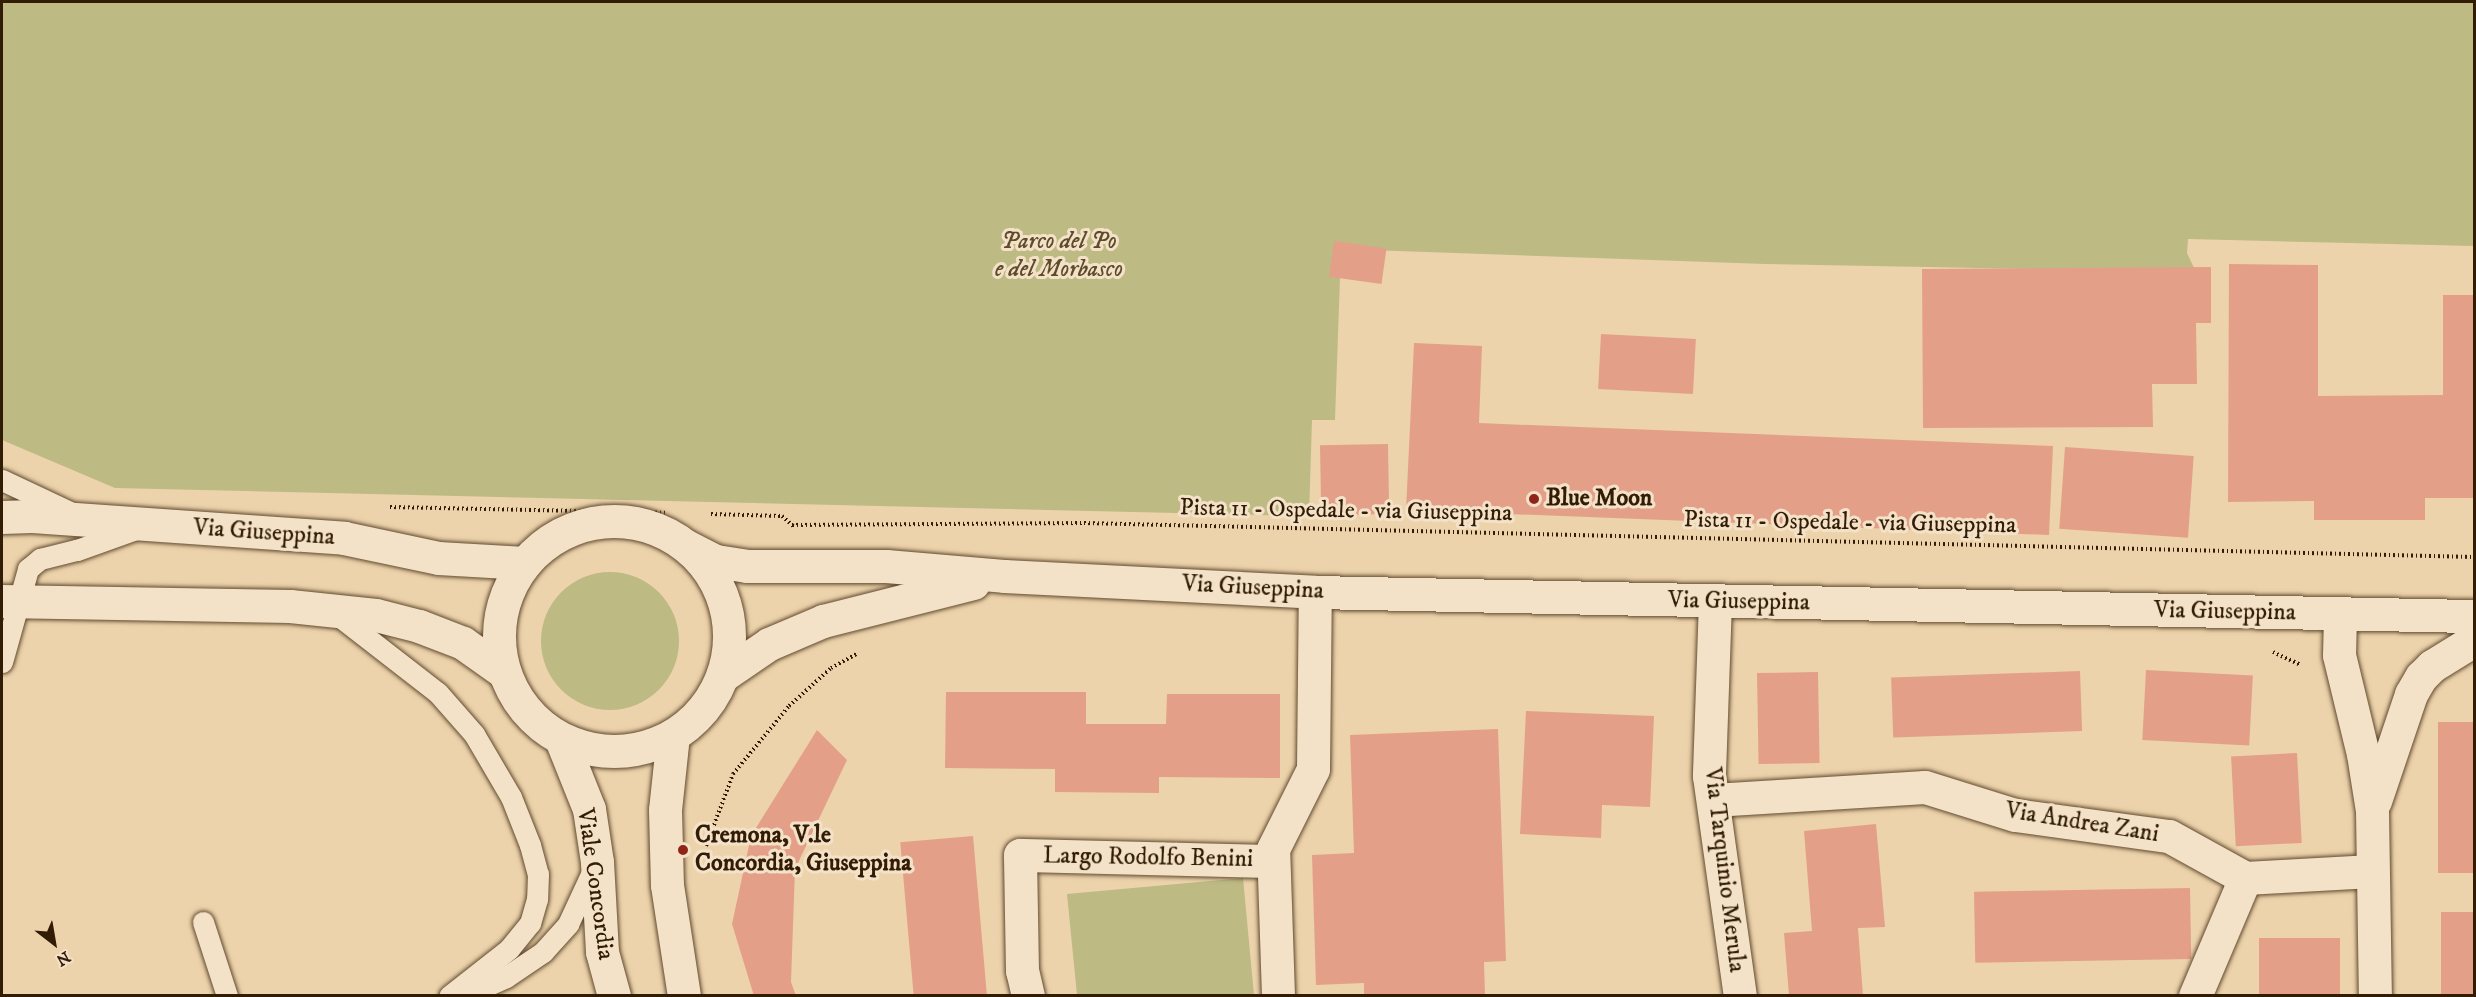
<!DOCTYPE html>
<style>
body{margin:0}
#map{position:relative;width:2476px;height:997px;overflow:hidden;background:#ecd3ab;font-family:"IM FELL DW Pica",serif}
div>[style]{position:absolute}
.green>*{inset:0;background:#beba84}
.round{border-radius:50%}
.building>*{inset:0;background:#e49f89;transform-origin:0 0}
.path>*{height:4px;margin-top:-2px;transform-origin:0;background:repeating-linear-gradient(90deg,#331c06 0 1.5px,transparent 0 4.5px)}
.roads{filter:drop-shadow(0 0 2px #614a2f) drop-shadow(0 0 2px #614a2f)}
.service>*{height:21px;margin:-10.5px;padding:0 10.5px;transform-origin:10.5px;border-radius:10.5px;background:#f3e2c8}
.minor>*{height:33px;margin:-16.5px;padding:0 16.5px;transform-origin:16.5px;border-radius:16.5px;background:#f3e2c8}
.secondary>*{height:33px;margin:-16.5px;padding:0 16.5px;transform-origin:16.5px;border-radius:16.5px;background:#f3e2c8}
.secondary>.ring{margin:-16.5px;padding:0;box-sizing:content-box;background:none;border:33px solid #f3e2c8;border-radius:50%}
.dots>*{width:16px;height:16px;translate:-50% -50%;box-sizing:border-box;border:3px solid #f3e2c8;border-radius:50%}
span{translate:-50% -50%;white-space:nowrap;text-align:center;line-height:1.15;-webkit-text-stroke:6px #f3e2c8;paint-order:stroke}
.park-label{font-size:24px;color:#5d4b2c;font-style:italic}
.poi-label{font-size:24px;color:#331c06;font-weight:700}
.left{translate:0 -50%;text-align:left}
.street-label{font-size:24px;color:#331c06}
.frame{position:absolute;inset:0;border:3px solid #331c06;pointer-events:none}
.north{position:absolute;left:24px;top:913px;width:60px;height:60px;-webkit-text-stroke:4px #f3e2c8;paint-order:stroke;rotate:149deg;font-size:16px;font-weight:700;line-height:24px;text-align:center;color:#331c06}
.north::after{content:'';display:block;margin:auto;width:21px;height:27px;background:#331c06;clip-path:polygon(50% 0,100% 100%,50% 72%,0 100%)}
</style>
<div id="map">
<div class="green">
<div style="clip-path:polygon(2px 2px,2474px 2px,2474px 246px,2188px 239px,2187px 253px,2196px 272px,1765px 264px,1341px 249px,1335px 420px,1312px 420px,1309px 516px,115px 488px,2px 440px)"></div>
<div class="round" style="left:541px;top:572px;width:138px;height:138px"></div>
<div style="clip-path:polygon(1243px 878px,1254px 995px,1077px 995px,1067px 894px)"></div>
</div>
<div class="building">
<div style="left:1334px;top:241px;width:53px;height:36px;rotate:8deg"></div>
<div style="clip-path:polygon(2229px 264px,2318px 265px,2318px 396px,2443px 395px,2443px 295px,2474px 295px,2474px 498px,2425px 498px,2425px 520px,2314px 520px,2314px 501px,2228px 502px)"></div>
<div style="clip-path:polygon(2211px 267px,2211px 323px,2196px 323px,2197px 384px,2152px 384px,2153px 427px,1923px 428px,1922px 269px)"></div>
<div style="left:1601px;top:334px;width:95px;height:55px;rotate:3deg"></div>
<div style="clip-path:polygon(1414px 343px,1482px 346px,1479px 423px,2053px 446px,2049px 535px,1406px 510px)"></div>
<div style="left:1388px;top:444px;width:70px;height:68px;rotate:89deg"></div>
<div style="left:2065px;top:447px;width:129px;height:82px;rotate:4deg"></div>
<div style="left:2146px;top:670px;width:107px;height:70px;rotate:3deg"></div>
<div style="left:2080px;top:671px;width:60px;height:189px;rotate:88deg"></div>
<div style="left:1818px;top:672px;width:91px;height:61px;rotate:89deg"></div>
<div style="clip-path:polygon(946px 692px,1086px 692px,1086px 724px,1166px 724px,1167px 694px,1280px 694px,1280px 778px,1159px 777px,1159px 793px,1055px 792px,1055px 769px,945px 768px)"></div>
<div style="clip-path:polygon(1526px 711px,1654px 716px,1650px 807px,1602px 805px,1601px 838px,1520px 834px)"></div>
<div style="left:2438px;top:722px;width:36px;height:151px"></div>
<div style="clip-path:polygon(1498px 729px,1506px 961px,1484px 962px,1485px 996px,1364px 996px,1364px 983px,1316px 985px,1312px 855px,1354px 853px,1350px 735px)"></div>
<div style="clip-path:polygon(817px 730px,847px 760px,795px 869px,791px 982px,796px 996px,754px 996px,732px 924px,751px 836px)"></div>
<div style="left:2297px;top:753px;width:90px;height:66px;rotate:87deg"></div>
<div style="clip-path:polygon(1876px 824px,1885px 927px,1858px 928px,1863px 996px,1789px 996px,1784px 933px,1812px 931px,1804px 831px)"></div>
<div style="left:973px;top:836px;width:161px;height:73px;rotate:85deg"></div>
<div style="left:2190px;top:888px;width:71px;height:216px;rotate:89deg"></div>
<div style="left:2474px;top:912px;width:84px;height:33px;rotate:90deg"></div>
<div style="left:2259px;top:938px;width:81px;height:58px"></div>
</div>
<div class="path">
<div style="left:390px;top:507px;width:275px;rotate:1.2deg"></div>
<div style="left:711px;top:514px;width:71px;rotate:1.6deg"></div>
<div style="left:782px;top:516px;width:15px;rotate:42deg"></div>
<div style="left:792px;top:525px;width:292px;rotate:-0.4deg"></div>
<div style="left:1084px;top:523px;width:1390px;rotate:1.4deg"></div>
<div style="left:2273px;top:652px;width:31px;rotate:25deg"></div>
<div style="left:706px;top:846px;width:77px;rotate:-69.4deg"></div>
<div style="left:733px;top:774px;width:88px;rotate:-50.5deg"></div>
<div style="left:789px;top:706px;width:57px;rotate:-42.1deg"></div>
<div style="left:831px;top:668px;width:29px;rotate:-29deg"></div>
<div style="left:38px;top:996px;width:2px;rotate:-90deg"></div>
</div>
<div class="roads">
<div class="service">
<div style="left:2px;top:480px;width:75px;rotate:25.2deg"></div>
<div style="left:335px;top:613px;width:130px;rotate:37.8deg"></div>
<div style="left:438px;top:693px;width:55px;rotate:48.7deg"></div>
<div style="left:474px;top:734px;width:73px;rotate:59.6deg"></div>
<div style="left:511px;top:797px;width:52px;rotate:68.4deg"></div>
<div style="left:530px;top:845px;width:30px;rotate:75deg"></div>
<div style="left:538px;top:874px;width:25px;rotate:92deg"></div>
<div style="left:537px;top:899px;width:25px;rotate:106deg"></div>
<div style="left:530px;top:923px;width:33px;rotate:129deg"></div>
<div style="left:509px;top:949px;width:76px;rotate:141.9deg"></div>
<div style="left:2px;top:662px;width:97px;rotate:-74.4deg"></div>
<div style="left:28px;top:569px;width:16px;rotate:-40deg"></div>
<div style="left:40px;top:559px;width:38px;rotate:-14deg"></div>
<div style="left:77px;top:550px;width:63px;rotate:-19.6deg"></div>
<div style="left:203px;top:922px;width:78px;rotate:72deg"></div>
<div style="left:464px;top:996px;width:46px;rotate:-24.3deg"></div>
<div style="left:506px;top:977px;width:45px;rotate:-34deg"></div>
<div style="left:543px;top:952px;width:38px;rotate:-48deg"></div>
<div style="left:568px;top:924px;width:62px;rotate:-65.1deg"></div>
</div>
<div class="minor">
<div style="left:1715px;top:601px;width:175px;rotate:92deg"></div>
<div style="left:1709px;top:776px;width:222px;rotate:82deg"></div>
<div style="left:2340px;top:615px;width:40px;rotate:91.4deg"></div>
<div style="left:2339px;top:655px;width:102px;rotate:76.4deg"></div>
<div style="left:2363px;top:754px;width:58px;rotate:81deg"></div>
<div style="left:2372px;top:811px;width:185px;rotate:89.1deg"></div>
<div style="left:1713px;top:800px;width:212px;rotate:-3.5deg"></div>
<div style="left:1925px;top:787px;width:94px;rotate:17.3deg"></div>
<div style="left:2015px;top:815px;width:155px;rotate:7.8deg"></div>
<div style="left:2169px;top:836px;width:87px;rotate:28.9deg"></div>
<div style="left:2245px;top:878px;width:127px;rotate:-3.2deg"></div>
<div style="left:2375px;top:801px;width:113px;rotate:-71.4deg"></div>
<div style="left:2411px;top:694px;width:20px;rotate:-60deg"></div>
<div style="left:2421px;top:677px;width:16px;rotate:-45deg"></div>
<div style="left:2432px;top:666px;width:49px;rotate:-31.8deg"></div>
<div style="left:1028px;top:996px;width:26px;rotate:-103deg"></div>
<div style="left:1022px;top:971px;width:116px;rotate:-91deg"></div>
<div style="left:1020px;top:855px;width:253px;rotate:1.4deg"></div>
<div style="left:1278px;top:996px;width:147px;rotate:-91.9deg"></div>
<div style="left:1273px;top:849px;width:89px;rotate:-63.4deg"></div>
<div style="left:1313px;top:769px;width:177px;rotate:-89.4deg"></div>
<div style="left:2195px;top:996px;width:128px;rotate:-67deg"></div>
</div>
<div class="secondary">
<div style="left:2px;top:517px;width:30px;rotate:-2deg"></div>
<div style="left:32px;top:516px;width:313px;rotate:4deg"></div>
<div style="left:344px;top:538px;width:96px;rotate:12deg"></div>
<div style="left:438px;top:558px;width:87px;rotate:3.3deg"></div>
<div class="ring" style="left:499px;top:521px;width:197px;height:197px"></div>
<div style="left:686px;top:546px;width:34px;rotate:27deg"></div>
<div style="left:716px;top:561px;width:31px;rotate:9deg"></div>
<div style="left:747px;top:566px;width:139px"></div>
<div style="left:886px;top:566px;width:118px;rotate:4.8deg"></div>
<div style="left:1004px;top:576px;width:311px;rotate:2.9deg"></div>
<div style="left:1315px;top:592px;width:1159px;rotate:1.19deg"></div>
<div style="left:2px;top:601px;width:288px;rotate:1deg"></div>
<div style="left:290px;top:606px;width:86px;rotate:6deg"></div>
<div style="left:376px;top:615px;width:44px;rotate:14.3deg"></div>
<div style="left:419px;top:626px;width:47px;rotate:21.1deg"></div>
<div style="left:463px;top:643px;width:50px;rotate:35.3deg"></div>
<div style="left:722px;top:676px;width:57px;rotate:-34.2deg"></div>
<div style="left:769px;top:644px;width:59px;rotate:-23.1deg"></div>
<div style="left:823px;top:621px;width:155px;rotate:-14.2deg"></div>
<div style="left:673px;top:735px;width:75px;rotate:96.1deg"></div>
<div style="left:665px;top:810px;width:75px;rotate:88.5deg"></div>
<div style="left:667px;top:885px;width:112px;rotate:81.3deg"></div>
<div style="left:561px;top:739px;width:75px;rotate:68.2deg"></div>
<div style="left:589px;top:809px;width:54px;rotate:81.4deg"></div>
<div style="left:597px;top:862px;width:90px;rotate:86.8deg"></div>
<div style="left:602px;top:952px;width:46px;rotate:74.7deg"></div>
</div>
</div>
<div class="dots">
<div style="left:1534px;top:499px;background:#8f2418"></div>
<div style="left:683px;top:850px;background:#8f2418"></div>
</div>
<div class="park-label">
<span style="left:1059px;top:256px">Parco del Po<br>e del Morbasco</span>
</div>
<div class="poi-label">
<span class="left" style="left:1546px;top:499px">Blue Moon</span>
<span class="left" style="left:695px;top:850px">Cremona, V.le<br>Concordia, Giuseppina</span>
</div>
<div class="street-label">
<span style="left:1346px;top:511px;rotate:1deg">Pista 11 - Ospedale - via Giuseppina</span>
<span style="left:1850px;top:523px;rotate:1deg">Pista 11 - Ospedale - via Giuseppina</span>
<span style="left:264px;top:533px;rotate:4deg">Via Giuseppina</span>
<span style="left:1253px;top:588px;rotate:3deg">Via Giuseppina</span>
<span style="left:1739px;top:602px;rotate:1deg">Via Giuseppina</span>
<span style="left:2225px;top:612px;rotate:1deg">Via Giuseppina</span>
<span style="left:2082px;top:823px;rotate:9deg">Via Andrea Zani</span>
<span style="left:1148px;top:858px;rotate:1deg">Largo Rodolfo Benini</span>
<span style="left:1724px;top:870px;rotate:83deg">Via Tarquinio Merula</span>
<span style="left:595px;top:884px;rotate:82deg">Viale Concordia</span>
</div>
<div class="frame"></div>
<div class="north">N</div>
</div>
